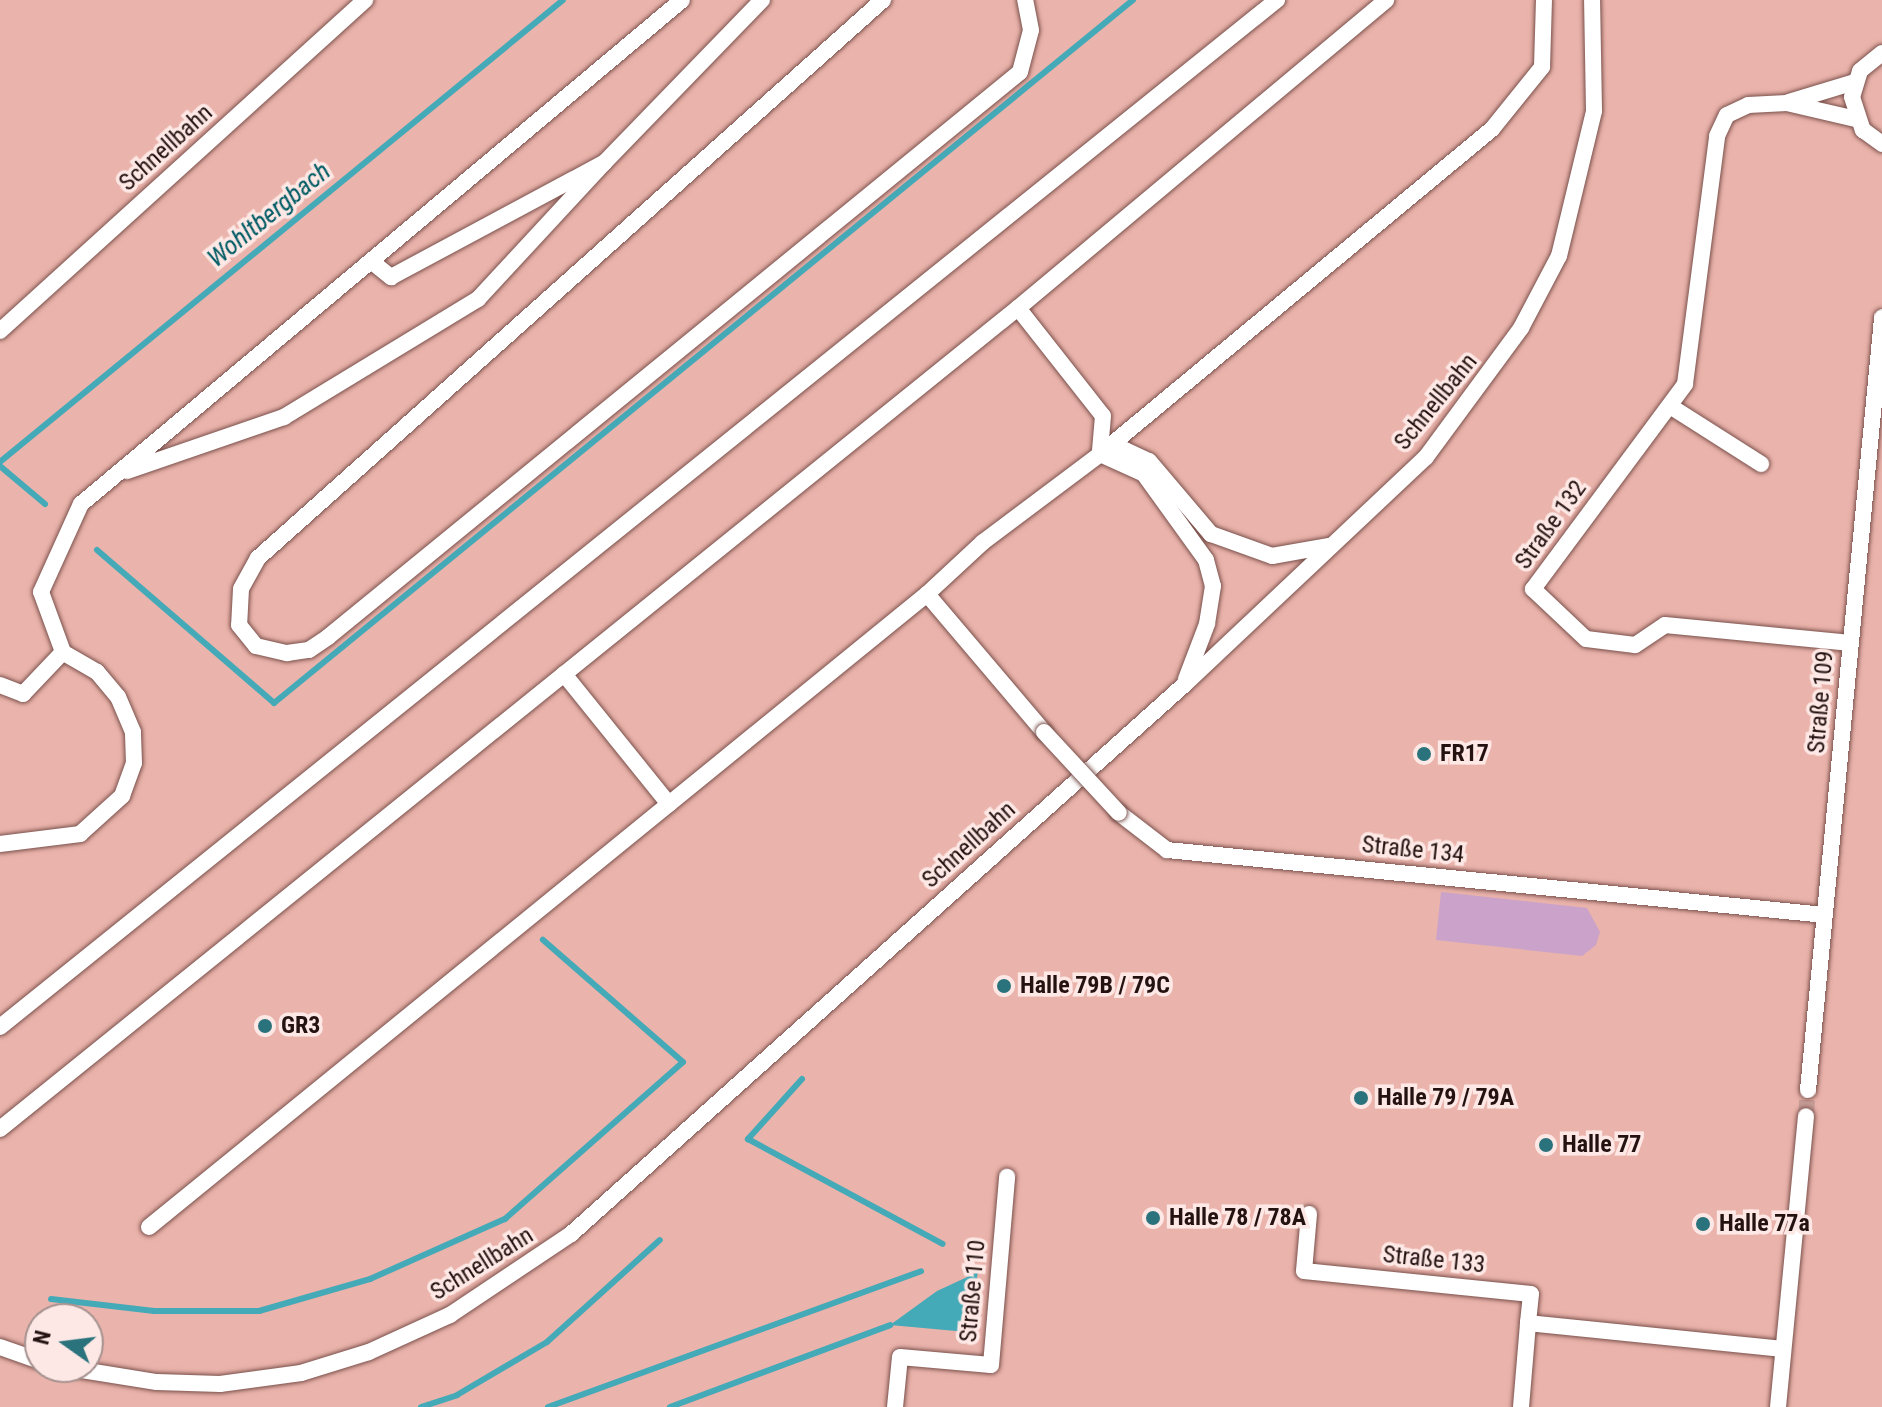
<!DOCTYPE html>
<meta charset="utf-8">
<style>
body{margin:0}
#map{position:relative;width:1882px;height:1407px;overflow:hidden;background:#f0c0b9;font-family:"Roboto Condensed",sans-serif}
div>[style]{position:absolute}
.built>*{inset:0;background:#eab3ab}
.green>*{inset:0;background:#cba3ca}
.water>*{inset:0;background:#45aab8}
.stream>*{height:6px;margin:-3px;padding:0 3px;transform-origin:3px;border-radius:3px;background:#45aab8}
.street-tunnel>*{height:16px;margin-top:-8px;transform-origin:0;background:repeating-linear-gradient(90deg,#c79d97 0 16px,transparent 0 24px)}
.roads{filter:drop-shadow(0 0 2px #7a514c) drop-shadow(0 0 2px #7a514c)}
.street>*{height:16px;margin:-8px;padding:0 8px;transform-origin:8px;border-radius:8px;background:#fff}
.bridges{filter:drop-shadow(0 0 2px #7a514c) drop-shadow(0 0 2px #7a514c)}
.street-bridge>*{height:16px;margin:-8px;padding:0 8px;transform-origin:8px;border-radius:8px;background:#fff}
.dots>*{width:22px;height:22px;translate:-50% -50%;box-sizing:border-box;border:4px solid #fde8e5;border-radius:50%}
span{translate:-50% -50%;white-space:nowrap;text-align:center;line-height:1.15;-webkit-text-stroke:7px #fde8e5;paint-order:stroke}
.street-label{font-size:24px;color:#231210}
.poi-label{font-size:24px;color:#231210;font-weight:700}
.left{translate:0 -50%;text-align:left}
.water-label{font-size:26px;color:#005b65;font-style:italic}
.north{position:absolute;left:24px;top:1303px;width:80px;height:80px;box-sizing:border-box;background:#fde8e5;border:2px solid #a69290;border-radius:50%;rotate:284deg;font-size:22px;font-weight:700;line-height:32px;text-align:center;color:#231210}
.north::after{content:'';display:block;margin:auto;width:28px;height:36px;background:#2a727c;clip-path:polygon(50% 0,100% 100%,50% 72%,0 100%)}
</style>
<div id="map">
<div class="built">
<div style="clip-path:polygon(evenodd,0 0,1882px 0,1882px 1407px,0 1407px,0 0,40px 1319px,88px 1319px,88px 1367px,40px 1367px,40px 1319px)"></div>
</div>
<div class="green">
<div style="clip-path:polygon(1441px 892px,1587px 908px,1600px 932px,1596px 945px,1582px 956px,1436px 940px)"></div>
</div>
<div class="water">
<div style="clip-path:polygon(978px 1272px,967px 1332px,890px 1325px,937px 1291px)"></div>
</div>
<div class="stream">
<div style="left:0;top:462px;width:728px;rotate:-39.37deg"></div>
<div style="left:0;top:466px;width:59px;rotate:40.2deg"></div>
<div style="left:97px;top:550px;width:234px;rotate:40.8deg"></div>
<div style="left:274px;top:703px;width:1110px;rotate:-39.3deg"></div>
<div style="left:802px;top:1079px;width:81px;rotate:132deg"></div>
<div style="left:748px;top:1139px;width:221px;rotate:28.3deg"></div>
<div style="left:51px;top:1299px;width:104px;rotate:6.6deg"></div>
<div style="left:154px;top:1311px;width:105px"></div>
<div style="left:259px;top:1311px;width:116px;rotate:-16.1deg"></div>
<div style="left:370px;top:1279px;width:148px;rotate:-24deg"></div>
<div style="left:505px;top:1219px;width:237px;rotate:-41.4deg"></div>
<div style="left:683px;top:1062px;width:186px;rotate:-138.9deg"></div>
<div style="left:421px;top:1407px;width:38px;rotate:-18deg"></div>
<div style="left:457px;top:1395px;width:104px;rotate:-30.5deg"></div>
<div style="left:547px;top:1342px;width:152px;rotate:-42.1deg"></div>
<div style="left:548px;top:1407px;width:397px;rotate:-20deg"></div>
<div style="left:670px;top:1407px;width:235px;rotate:-20.4deg"></div>
</div>
<div class="street-tunnel">
<div style="left:1806px;top:1116px;width:26px;rotate:-86deg"></div>
</div>
<div class="roads">
<div class="street">
<div style="left:883px;top:0;width:838px;rotate:138.24deg"></div>
<div style="left:258px;top:558px;width:35px;rotate:119deg"></div>
<div style="left:241px;top:589px;width:36px;rotate:93deg"></div>
<div style="left:239px;top:625px;width:27px;rotate:51deg"></div>
<div style="left:256px;top:646px;width:32px;rotate:13deg"></div>
<div style="left:287px;top:653px;width:22px;rotate:-8deg"></div>
<div style="left:309px;top:650px;width:23px;rotate:-34deg"></div>
<div style="left:328px;top:637px;width:893px;rotate:-39.23deg"></div>
<div style="left:1020px;top:72px;width:43px;rotate:-75.3deg"></div>
<div style="left:1031px;top:30px;width:31px;rotate:-101deg"></div>
<div style="left:1882px;top:53px;width:28px;rotate:141deg"></div>
<div style="left:1860px;top:71px;width:27px;rotate:107deg"></div>
<div style="left:1852px;top:97px;width:35px;rotate:72deg"></div>
<div style="left:1863px;top:130px;width:24px;rotate:36deg"></div>
<div style="left:1789px;top:102px;width:69px;rotate:-16.9deg"></div>
<div style="left:371px;top:261px;width:26px;rotate:39deg"></div>
<div style="left:391px;top:277px;width:242px;rotate:-28.2deg"></div>
<div style="left:604px;top:163px;width:227px;rotate:-45.9deg"></div>
<div style="left:1018px;top:308px;width:137px;rotate:51.8deg"></div>
<div style="left:1103px;top:416px;width:38px;rotate:95deg"></div>
<div style="left:0;top:331px;width:493px;rotate:-42.2deg"></div>
<div style="left:1670px;top:406px;width:108px;rotate:32.5deg"></div>
<div style="left:1101px;top:453px;width:24px;rotate:-7deg"></div>
<div style="left:1125px;top:450px;width:26px;rotate:25deg"></div>
<div style="left:1149px;top:461px;width:96px;rotate:49.7deg"></div>
<div style="left:1211px;top:534px;width:65px;rotate:19.8deg"></div>
<div style="left:1272px;top:556px;width:58px;rotate:-10deg"></div>
<div style="left:1100px;top:454px;width:48px;rotate:24.4deg"></div>
<div style="left:1144px;top:474px;width:106px;rotate:54.2deg"></div>
<div style="left:1206px;top:560px;width:27px;rotate:75deg"></div>
<div style="left:1213px;top:586px;width:38px;rotate:99deg"></div>
<div style="left:1207px;top:624px;width:59px;rotate:110.9deg"></div>
<div style="left:127px;top:471px;width:166px;rotate:-19deg"></div>
<div style="left:284px;top:417px;width:227px;rotate:-31.3deg"></div>
<div style="left:478px;top:299px;width:185px;rotate:-47.2deg"></div>
<div style="left:1851px;top:643px;width:187px;rotate:-174.5deg"></div>
<div style="left:1665px;top:625px;width:36px;rotate:146deg"></div>
<div style="left:1635px;top:645px;width:49px;rotate:-173deg"></div>
<div style="left:1586px;top:639px;width:73px;rotate:-136.7deg"></div>
<div style="left:1533px;top:589px;width:255px;rotate:-53.4deg"></div>
<div style="left:1685px;top:384px;width:250px;rotate:-82.6deg"></div>
<div style="left:1717px;top:136px;width:23px;rotate:-65deg"></div>
<div style="left:1727px;top:115px;width:23px;rotate:-25deg"></div>
<div style="left:1748px;top:105px;width:39px;rotate:-3deg"></div>
<div style="left:1787px;top:103px;width:71px;rotate:13.1deg"></div>
<div style="left:564px;top:674px;width:167px;rotate:51.1deg"></div>
<div style="left:0;top:685px;width:25px;rotate:21deg"></div>
<div style="left:23px;top:694px;width:58px;rotate:-46.4deg"></div>
<div style="left:63px;top:652px;width:64px;rotate:-110.1deg"></div>
<div style="left:41px;top:592px;width:97px;rotate:-65.6deg"></div>
<div style="left:81px;top:504px;width:784px;rotate:-39.98deg"></div>
<div style="left:1044px;top:732px;width:181px;rotate:-130.3deg"></div>
<div style="left:927px;top:594px;width:76px;rotate:-42.9deg"></div>
<div style="left:983px;top:542px;width:146px;rotate:-36.9deg"></div>
<div style="left:1100px;top:454px;width:509px;rotate:-39.66deg"></div>
<div style="left:1492px;top:129px;width:80px;rotate:-51.1deg"></div>
<div style="left:1542px;top:67px;width:67px;rotate:-88.3deg"></div>
<div style="left:1119px;top:813px;width:61px;rotate:37.6deg"></div>
<div style="left:1167px;top:850px;width:661px;rotate:5.64deg"></div>
<div style="left:0;top:844px;width:81px;rotate:-7.1deg"></div>
<div style="left:80px;top:834px;width:57px;rotate:-42.1deg"></div>
<div style="left:122px;top:796px;width:35px;rotate:-70deg"></div>
<div style="left:134px;top:763px;width:31px;rotate:-92deg"></div>
<div style="left:133px;top:732px;width:38px;rotate:-113deg"></div>
<div style="left:118px;top:697px;width:33px;rotate:-130deg"></div>
<div style="left:97px;top:672px;width:39px;rotate:-150deg"></div>
<div style="left:0;top:1027px;width:1639px;rotate:-38.81deg"></div>
<div style="left:1808px;top:1090px;width:776px;rotate:-84.52deg"></div>
<div style="left:0;top:1129px;width:1308px;rotate:-38.89deg"></div>
<div style="left:1018px;top:308px;width:480px;rotate:-39.9deg"></div>
<div style="left:1309px;top:1214px;width:57px;rotate:95deg"></div>
<div style="left:1304px;top:1271px;width:228px;rotate:5.8deg"></div>
<div style="left:1531px;top:1294px;width:29px;rotate:96deg"></div>
<div style="left:1528px;top:1323px;width:256px;rotate:5.8deg"></div>
<div style="left:149px;top:1227px;width:1003px;rotate:-39.13deg"></div>
<div style="left:0;top:1347px;width:42px;rotate:19.3deg"></div>
<div style="left:63px;top:1367px;width:95px;rotate:9.1deg"></div>
<div style="left:157px;top:1382px;width:63px;rotate:1.8deg"></div>
<div style="left:220px;top:1384px;width:82px;rotate:-7.7deg"></div>
<div style="left:301px;top:1373px;width:71px;rotate:-17.2deg"></div>
<div style="left:369px;top:1352px;width:89px;rotate:-24.6deg"></div>
<div style="left:450px;top:1315px;width:146px;rotate:-33.8deg"></div>
<div style="left:571px;top:1234px;width:823px;rotate:-41.85deg"></div>
<div style="left:1184px;top:685px;width:332px;rotate:-43.3deg"></div>
<div style="left:1426px;top:457px;width:160px;rotate:-53.6deg"></div>
<div style="left:1521px;top:328px;width:81px;rotate:-62.2deg"></div>
<div style="left:1559px;top:256px;width:149px;rotate:-76.4deg"></div>
<div style="left:1594px;top:111px;width:111px;rotate:-91deg"></div>
<div style="left:895px;top:1407px;width:50px;rotate:-84.3deg"></div>
<div style="left:900px;top:1357px;width:91px;rotate:5deg"></div>
<div style="left:991px;top:1365px;width:189px;rotate:-85.1deg"></div>
<div style="left:1521px;top:1407px;width:84px;rotate:-85.2deg"></div>
<div style="left:1778px;top:1407px;width:292px;rotate:-84.5deg"></div>
</div>
</div>
<div class="bridges">
<div class="street-bridge">
<div style="left:1044px;top:732px;width:110px;rotate:47.2deg"></div>
</div>
</div>
<div class="dots">
<div style="left:1424px;top:754px;background:#2a727c"></div>
<div style="left:1004px;top:986px;background:#2a727c"></div>
<div style="left:265px;top:1026px;background:#2a727c"></div>
<div style="left:1361px;top:1098px;background:#2a727c"></div>
<div style="left:1546px;top:1145px;background:#2a727c"></div>
<div style="left:1153px;top:1218px;background:#2a727c"></div>
<div style="left:1703px;top:1224px;background:#2a727c"></div>
</div>
<div class="street-label">
<span style="left:166px;top:148px;rotate:-42deg">Schnellbahn</span>
<span style="left:1436px;top:402px;rotate:-51deg">Schnellbahn</span>
<span style="left:1551px;top:525px;rotate:-54deg">Straße 132</span>
<span style="left:1821px;top:702px;rotate:-85deg">Straße 109</span>
<span style="left:969px;top:845px;rotate:-42deg">Schnellbahn</span>
<span style="left:1413px;top:850px;rotate:6deg">Straße 134</span>
<span style="left:1434px;top:1260px;rotate:6deg">Straße 133</span>
<span style="left:482px;top:1264px;rotate:-32deg">Schnellbahn</span>
<span style="left:973px;top:1291px;rotate:-85deg">Straße 110</span>
</div>
<div class="poi-label">
<span class="left" style="left:1440px;top:754px">FR17</span>
<span class="left" style="left:1020px;top:986px">Halle 79B / 79C</span>
<span class="left" style="left:281px;top:1026px">GR3</span>
<span class="left" style="left:1377px;top:1098px">Halle 79 / 79A</span>
<span class="left" style="left:1562px;top:1145px">Halle 77</span>
<span class="left" style="left:1169px;top:1218px">Halle 78 / 78A</span>
<span class="left" style="left:1719px;top:1224px">Halle 77a</span>
</div>
<div class="water-label">
<span style="left:269px;top:215px;rotate:-39deg">Wohltbergbach</span>
</div>
<div class="north">N</div>
</div>
